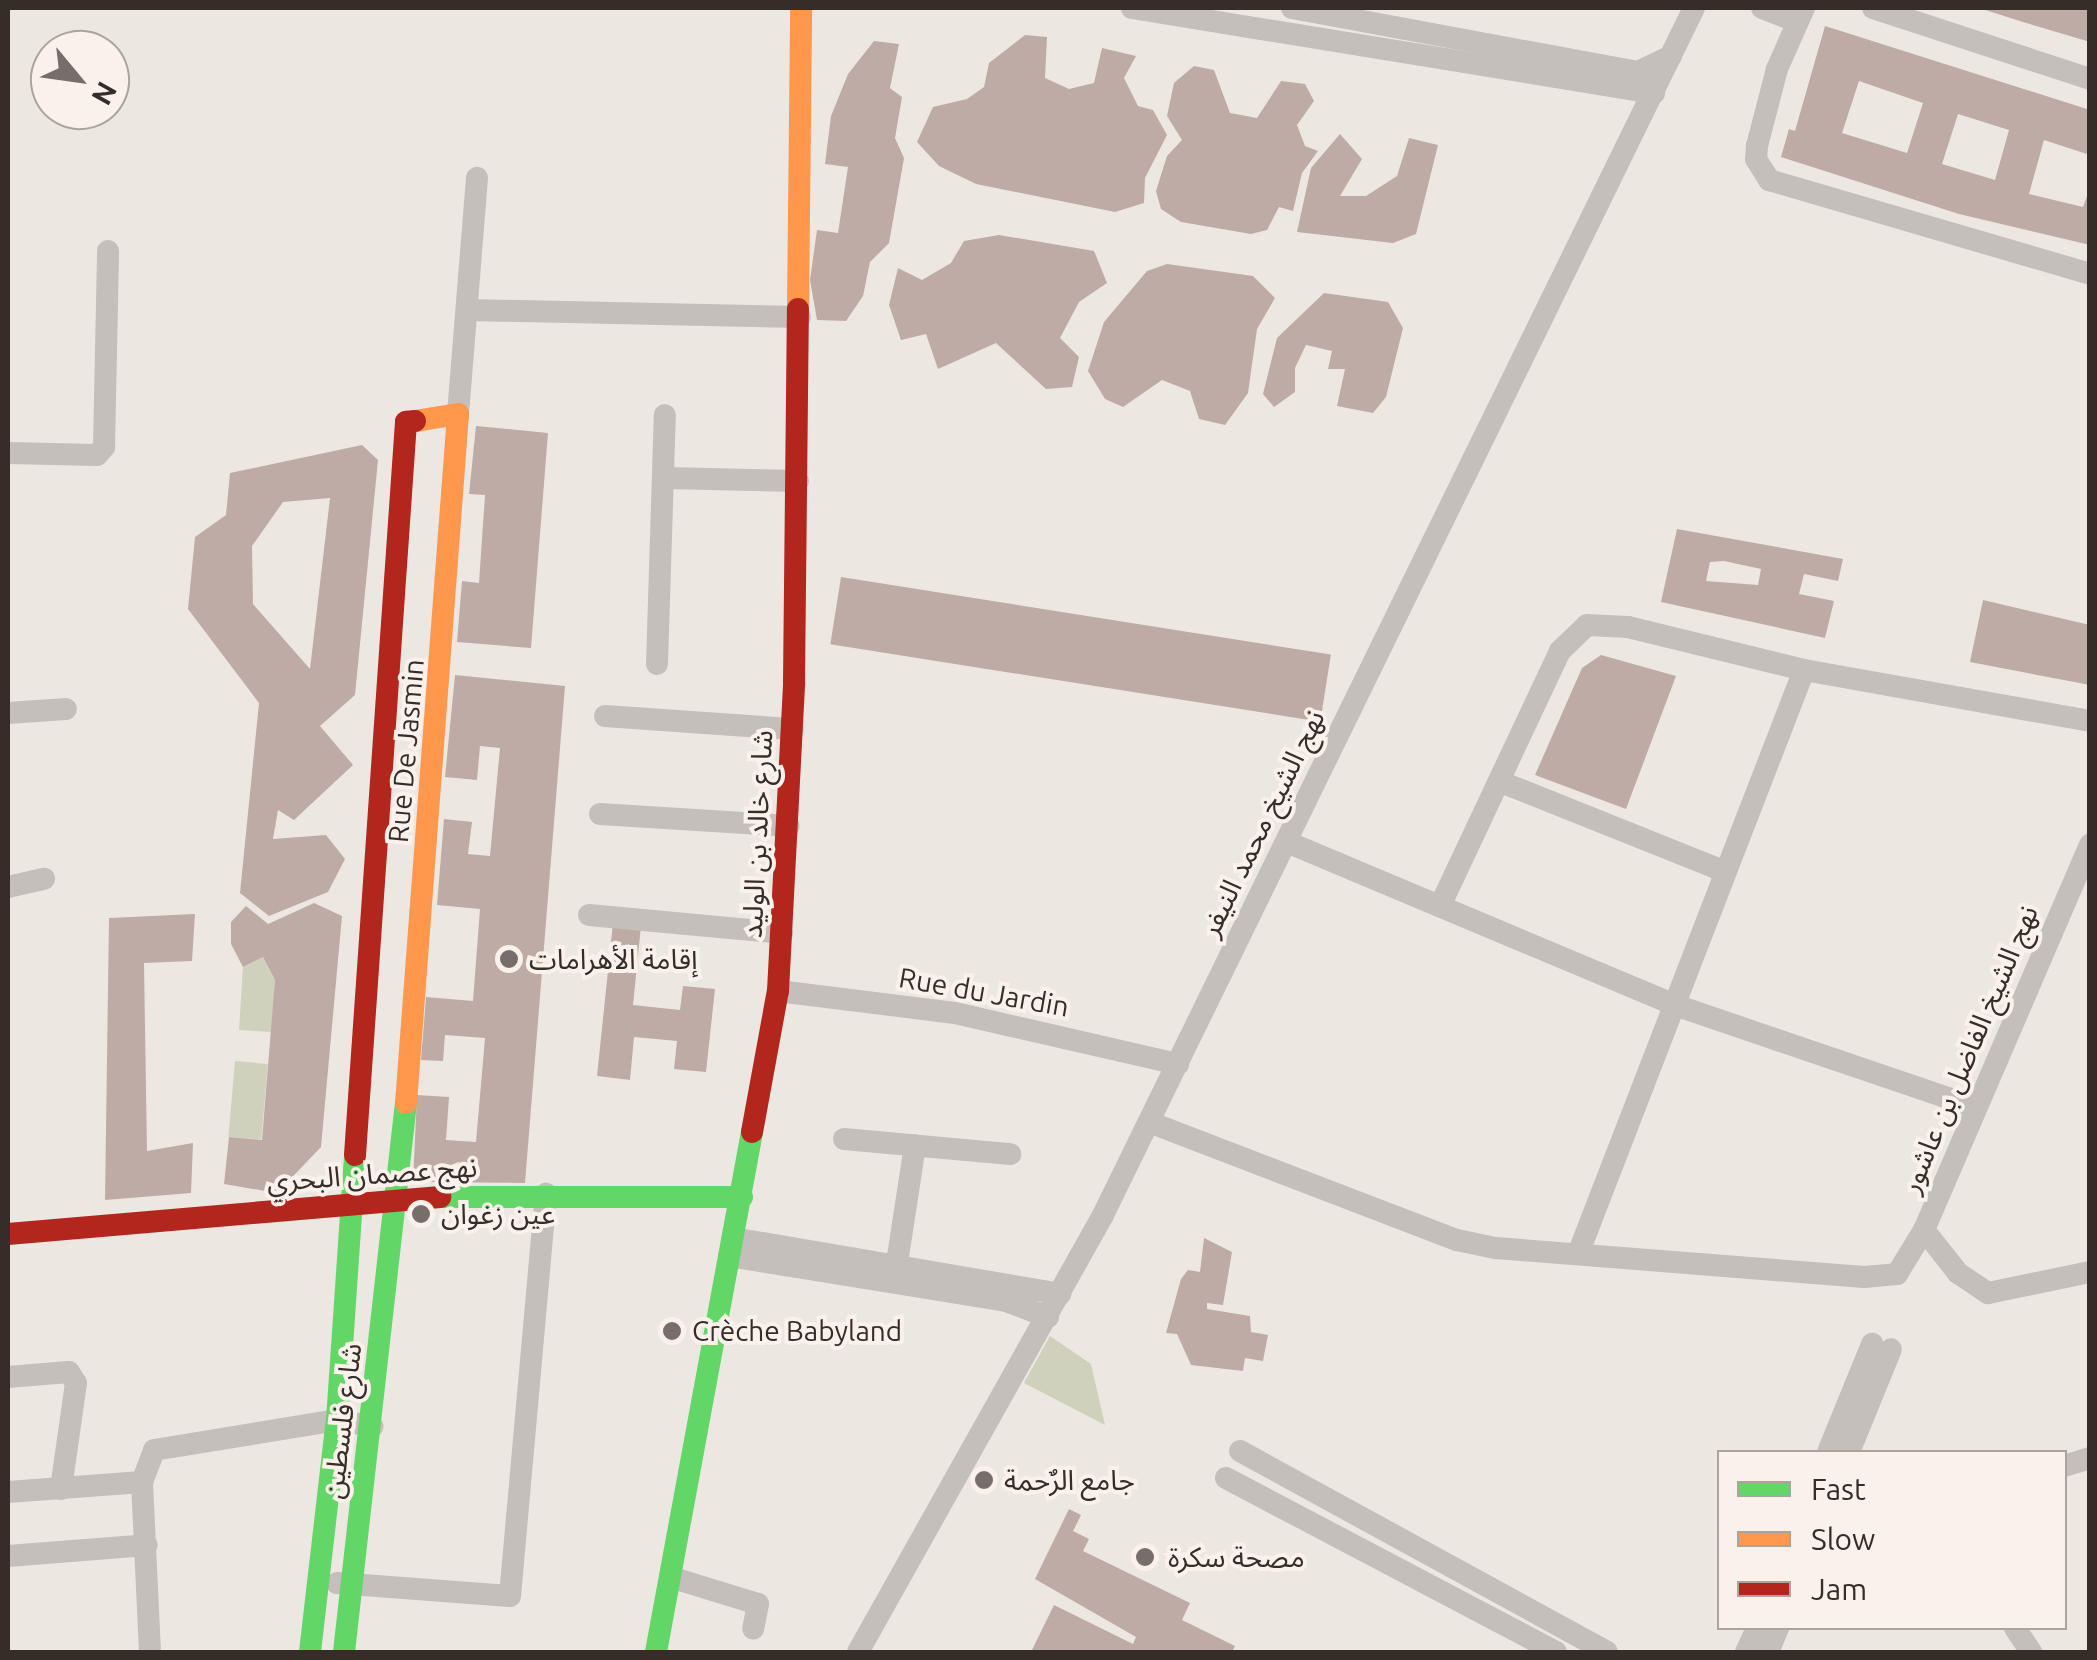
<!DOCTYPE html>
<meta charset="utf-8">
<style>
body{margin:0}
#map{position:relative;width:2097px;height:1660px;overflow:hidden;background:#ede7e2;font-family:Ubuntu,"Noto Sans Arabic",sans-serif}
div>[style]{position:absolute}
.green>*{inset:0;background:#cfd1bd;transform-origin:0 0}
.building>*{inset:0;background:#bfaba5;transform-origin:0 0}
.street>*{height:22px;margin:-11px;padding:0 11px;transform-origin:11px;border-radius:11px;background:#c5bfbb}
.fast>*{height:22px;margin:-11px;padding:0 11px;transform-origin:11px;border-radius:11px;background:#63d668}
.slow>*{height:22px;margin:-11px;padding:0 11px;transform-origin:11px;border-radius:11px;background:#ff974d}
.jam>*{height:22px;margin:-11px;padding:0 11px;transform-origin:11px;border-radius:11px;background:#b3261e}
.dots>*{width:28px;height:28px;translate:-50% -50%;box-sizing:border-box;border:5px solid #f9f1ea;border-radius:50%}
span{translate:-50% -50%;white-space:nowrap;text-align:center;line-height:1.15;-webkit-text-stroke:8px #f9f1ea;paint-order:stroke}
.street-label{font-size:28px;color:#362d29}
.poi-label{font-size:28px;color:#362d29}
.left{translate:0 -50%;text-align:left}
.frame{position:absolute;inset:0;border:10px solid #362d29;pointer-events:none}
.legend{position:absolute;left:1717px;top:1450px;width:350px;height:180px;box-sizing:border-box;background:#f9f1ea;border:2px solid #aba39d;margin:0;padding:12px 18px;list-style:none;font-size:30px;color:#362d29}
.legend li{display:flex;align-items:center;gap:20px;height:50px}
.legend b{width:50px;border:2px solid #aba39d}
.north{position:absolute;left:30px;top:30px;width:100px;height:100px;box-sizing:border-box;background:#f9f1ea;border:2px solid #aba39d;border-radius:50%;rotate:119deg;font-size:28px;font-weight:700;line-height:40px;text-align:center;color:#362d29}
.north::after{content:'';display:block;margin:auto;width:35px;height:45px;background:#766e6a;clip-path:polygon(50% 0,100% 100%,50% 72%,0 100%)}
</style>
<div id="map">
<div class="green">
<div style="clip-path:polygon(263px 957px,275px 980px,272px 1032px,239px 1030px,243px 967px)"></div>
<div style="left:235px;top:1061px;width:33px;height:76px;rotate:5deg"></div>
<div style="clip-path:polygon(1050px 1336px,1091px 1364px,1105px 1425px,1024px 1383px)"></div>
</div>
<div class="building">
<div style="clip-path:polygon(1979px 8px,2090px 8px,2090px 42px,2023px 22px)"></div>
<div style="clip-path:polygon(evenodd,1825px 26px,2090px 110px,2090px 155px,2044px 140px,2029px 194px,2083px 207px,2090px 188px,2090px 245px,1959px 214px,1781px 157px,1789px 129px,1795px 131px,1825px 26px,1859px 81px,1923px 103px,1907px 153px,1842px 133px,1859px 81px,1825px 26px,1958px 114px,2009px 130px,1995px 180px,1942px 164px,1958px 114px)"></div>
<div style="clip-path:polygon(1025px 35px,1047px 37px,1045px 78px,1069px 89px,1094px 83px,1102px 48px,1136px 56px,1124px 78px,1138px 106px,1153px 110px,1167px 135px,1145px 178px,1144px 203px,1115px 212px,976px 184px,939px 166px,917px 142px,933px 107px,967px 99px,984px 87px,989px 63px)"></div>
<div style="clip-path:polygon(874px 41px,899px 44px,890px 88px,902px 97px,895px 138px,904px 158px,889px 243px,870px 262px,863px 296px,846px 321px,817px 320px,810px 280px,817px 230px,838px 233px,848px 167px,825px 164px,831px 116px,848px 74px)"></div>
<div style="clip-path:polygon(1194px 66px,1214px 70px,1230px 113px,1257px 118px,1281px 81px,1305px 84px,1314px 101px,1297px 125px,1305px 146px,1318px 151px,1302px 173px,1293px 211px,1279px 207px,1267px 230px,1251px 234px,1181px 222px,1161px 209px,1156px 191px,1167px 156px,1182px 140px,1167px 116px,1174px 83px)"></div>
<div style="clip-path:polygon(1340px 134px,1362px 159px,1340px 196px,1366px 196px,1397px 176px,1409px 138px,1438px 145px,1416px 234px,1393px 243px,1297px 232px,1311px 168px)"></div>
<div style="clip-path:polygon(999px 235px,1094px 251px,1107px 283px,1079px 302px,1060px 338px,1079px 357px,1072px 387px,1046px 389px,996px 343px,938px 369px,926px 334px,901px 340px,889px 305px,898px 268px,922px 280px,951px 263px,964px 241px)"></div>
<div style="clip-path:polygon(1167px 264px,1253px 276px,1275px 298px,1257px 329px,1248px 393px,1225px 425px,1199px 419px,1190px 391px,1162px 380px,1123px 407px,1105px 399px,1088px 371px,1104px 322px,1147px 271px)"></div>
<div style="clip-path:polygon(1324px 293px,1388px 302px,1403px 328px,1386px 397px,1373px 413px,1337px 406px,1345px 369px,1328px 369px,1332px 351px,1306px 345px,1295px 368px,1295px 392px,1274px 407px,1263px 394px,1277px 338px)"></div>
<div style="clip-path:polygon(476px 426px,548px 433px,531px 648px,457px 642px,462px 581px,479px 583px,485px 495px,469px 494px)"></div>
<div style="clip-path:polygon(evenodd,362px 445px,378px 460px,355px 695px,320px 726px,353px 765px,294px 820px,278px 810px,273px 839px,326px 835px,345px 859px,328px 892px,269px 916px,240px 893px,259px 703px,188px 609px,195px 537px,226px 515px,230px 473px,362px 445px,330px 498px,310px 669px,253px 604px,252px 546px,283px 502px,330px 498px)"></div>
<div style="clip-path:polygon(evenodd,1677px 529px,1843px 559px,1838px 581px,1804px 574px,1799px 594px,1834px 601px,1825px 638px,1661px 602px,1677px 529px,1724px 561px,1761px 569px,1758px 585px,1706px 581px,1710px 562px,1724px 561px)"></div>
<div style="left:841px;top:577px;width:496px;height:68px;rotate:9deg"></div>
<div style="clip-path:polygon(1983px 600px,2090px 625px,2090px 685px,1970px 662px)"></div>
<div style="clip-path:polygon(1601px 655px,1676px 676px,1626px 809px,1535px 775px,1582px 668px)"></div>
<div style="clip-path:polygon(455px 675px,565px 686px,525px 1183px,413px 1182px,417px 1095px,449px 1097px,446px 1140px,476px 1142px,485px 1038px,445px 1035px,443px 1061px,421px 1060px,426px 997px,473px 1001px,480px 909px,437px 905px,444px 819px,472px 822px,468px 854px,490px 856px,500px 748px,480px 746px,477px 780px,445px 777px)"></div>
<div style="clip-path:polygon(314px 903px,342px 916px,321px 1147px,277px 1193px,224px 1184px,229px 1137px,262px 1140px,275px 980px,263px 957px,243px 967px,231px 944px,231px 922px,246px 906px,268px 924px)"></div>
<div style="clip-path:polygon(195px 914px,192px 961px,144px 963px,147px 1151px,193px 1143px,191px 1193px,105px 1200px,109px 918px)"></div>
<div style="clip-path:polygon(613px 923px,641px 926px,633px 1005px,680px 1010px,683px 986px,715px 989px,706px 1072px,674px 1069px,677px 1041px,634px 1037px,630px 1080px,597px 1076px)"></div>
<div style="clip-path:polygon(1204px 1238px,1232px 1252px,1223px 1305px,1207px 1303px,1207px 1309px,1250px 1316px,1251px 1332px,1268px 1335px,1263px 1361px,1245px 1358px,1243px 1371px,1191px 1365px,1177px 1334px,1166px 1333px,1181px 1279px,1188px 1270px,1200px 1272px)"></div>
<div style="clip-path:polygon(1069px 1509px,1081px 1515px,1073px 1531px,1089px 1539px,1083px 1551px,1190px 1603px,1182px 1620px,1235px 1646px,1232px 1652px,1031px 1652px,1054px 1605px,1133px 1644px,1136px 1637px,1035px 1579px)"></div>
</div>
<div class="street">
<div style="left:1132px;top:8px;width:529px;rotate:9.25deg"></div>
<div style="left:1292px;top:8px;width:352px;rotate:10.5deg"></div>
<div style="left:1638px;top:72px;width:37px;rotate:-26deg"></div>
<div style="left:1762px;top:8px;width:34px;rotate:21deg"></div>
<div style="left:1804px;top:8px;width:67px;rotate:113.9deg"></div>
<div style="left:1777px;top:69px;width:80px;rotate:104.6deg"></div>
<div style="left:1757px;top:146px;width:13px;rotate:94deg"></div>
<div style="left:1756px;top:159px;width:25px;rotate:58deg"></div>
<div style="left:1769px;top:180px;width:334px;rotate:16.3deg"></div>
<div style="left:1873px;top:8px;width:228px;rotate:18.1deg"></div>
<div style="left:467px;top:310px;width:333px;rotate:1.2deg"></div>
<div style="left:458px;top:414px;width:237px;rotate:-85.4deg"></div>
<div style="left:8px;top:453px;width:89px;rotate:1.3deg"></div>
<div style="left:97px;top:455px;width:11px;rotate:-49deg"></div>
<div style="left:104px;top:447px;width:196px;rotate:-88.8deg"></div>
<div style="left:665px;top:478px;width:133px;rotate:1.3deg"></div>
<div style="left:657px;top:664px;width:249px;rotate:-88.2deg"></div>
<div style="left:8px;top:713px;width:58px;rotate:-3.9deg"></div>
<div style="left:605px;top:716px;width:188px;rotate:4deg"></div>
<div style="left:1501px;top:782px;width:240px;rotate:21.8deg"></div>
<div style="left:600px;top:814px;width:189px;rotate:3.6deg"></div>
<div style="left:1287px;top:842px;width:418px;rotate:22.8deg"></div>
<div style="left:1672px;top:1004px;width:320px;rotate:18.8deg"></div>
<div style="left:8px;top:887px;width:37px;rotate:-13deg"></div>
<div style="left:1440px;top:906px;width:282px;rotate:-64.8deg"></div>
<div style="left:1560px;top:651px;width:37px;rotate:-44deg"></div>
<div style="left:1587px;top:625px;width:41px;rotate:2.8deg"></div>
<div style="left:1628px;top:627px;width:181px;rotate:13.7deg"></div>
<div style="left:1804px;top:670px;width:291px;rotate:10.1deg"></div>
<div style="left:589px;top:915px;width:194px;rotate:5.3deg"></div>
<div style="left:778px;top:991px;width:178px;rotate:7.1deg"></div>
<div style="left:955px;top:1013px;width:229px;rotate:12.9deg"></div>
<div style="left:1149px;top:1122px;width:330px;rotate:21deg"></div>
<div style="left:1457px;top:1240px;width:40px;rotate:12deg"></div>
<div style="left:1496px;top:1248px;width:369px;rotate:4.5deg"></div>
<div style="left:1864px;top:1277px;width:33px;rotate:-5deg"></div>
<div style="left:1897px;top:1274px;width:52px;rotate:-58.5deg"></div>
<div style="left:1924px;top:1230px;width:420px;rotate:-66.7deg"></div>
<div style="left:844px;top:1139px;width:167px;rotate:5.2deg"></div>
<div style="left:1924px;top:1230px;width:55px;rotate:51.7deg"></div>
<div style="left:1958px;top:1273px;width:36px;rotate:34deg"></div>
<div style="left:1988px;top:1293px;width:104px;rotate:-11.6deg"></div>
<div style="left:733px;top:1238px;width:332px;rotate:9.7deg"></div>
<div style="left:1578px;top:1254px;width:626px;rotate:-68.84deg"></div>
<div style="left:729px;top:1256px;width:281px;rotate:9.2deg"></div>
<div style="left:1006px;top:1301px;width:45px;rotate:20.9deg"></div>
<div style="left:897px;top:1263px;width:119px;rotate:-81.3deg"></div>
<div style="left:8px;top:1377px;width:61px;rotate:-4.7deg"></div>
<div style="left:69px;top:1372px;width:13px;rotate:58deg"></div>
<div style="left:76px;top:1383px;width:107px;rotate:98.1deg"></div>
<div style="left:1240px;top:1451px;width:418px;rotate:28.7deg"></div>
<div style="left:1828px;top:1452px;width:117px;rotate:-67.8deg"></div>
<div style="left:1849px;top:1452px;width:111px;rotate:-67.8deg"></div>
<div style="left:2064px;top:1466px;width:27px;rotate:-17deg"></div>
<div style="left:1226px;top:1478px;width:373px;rotate:27.8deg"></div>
<div style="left:8px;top:1492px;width:134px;rotate:-4.3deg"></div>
<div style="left:8px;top:1556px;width:139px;rotate:-4.5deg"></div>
<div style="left:670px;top:1577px;width:92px;rotate:17.1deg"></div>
<div style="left:758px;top:1604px;width:25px;rotate:101deg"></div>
<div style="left:337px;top:1583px;width:173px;rotate:4.3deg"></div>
<div style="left:510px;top:1596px;width:404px;rotate:-84.9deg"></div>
<div style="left:2015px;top:1628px;width:29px;rotate:56deg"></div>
<div style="left:150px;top:1652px;width:170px;rotate:-92.7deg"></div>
<div style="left:142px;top:1482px;width:34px;rotate:-69deg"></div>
<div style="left:154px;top:1450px;width:185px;rotate:-9.3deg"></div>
<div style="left:337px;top:1420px;width:36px;rotate:10deg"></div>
<div style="left:858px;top:1652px;width:501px;rotate:-60.72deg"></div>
<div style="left:1103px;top:1215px;width:1344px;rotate:-63.91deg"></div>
<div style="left:1746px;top:1652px;width:26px;rotate:-65deg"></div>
<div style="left:1768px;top:1652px;width:26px;rotate:-67deg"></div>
</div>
<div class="fast">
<div style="left:440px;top:1197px;width:302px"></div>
<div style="left:310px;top:1652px;width:234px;rotate:-83.4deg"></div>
<div style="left:337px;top:1420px;width:266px;rotate:-86.1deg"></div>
<div style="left:344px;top:1652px;width:552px;rotate:-83.56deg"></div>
<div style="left:656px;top:1652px;width:529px;rotate:-79.54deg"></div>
</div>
<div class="slow">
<div style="left:798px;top:309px;width:301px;rotate:-89.4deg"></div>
<div style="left:406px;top:1103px;width:691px;rotate:-85.68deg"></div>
<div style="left:458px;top:414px;width:44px;rotate:170.8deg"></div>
</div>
<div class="jam">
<div style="left:752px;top:1132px;width:143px;rotate:-79.6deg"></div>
<div style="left:778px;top:991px;width:309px;rotate:-87deg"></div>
<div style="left:794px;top:682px;width:373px;rotate:-89.4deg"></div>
<div style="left:355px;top:1155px;width:735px;rotate:-86.02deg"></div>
<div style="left:406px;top:422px;width:9px;rotate:-6deg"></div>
<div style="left:8px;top:1234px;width:434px;rotate:-4.9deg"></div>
</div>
<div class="dots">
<div style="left:509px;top:959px;background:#766e6a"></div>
<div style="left:421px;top:1214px;background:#766e6a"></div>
<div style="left:672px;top:1331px;background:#766e6a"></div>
<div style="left:984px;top:1480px;background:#766e6a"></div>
<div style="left:1145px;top:1557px;background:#766e6a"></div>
</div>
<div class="street-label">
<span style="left:406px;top:751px;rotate:-85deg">Rue De Jasmin</span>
<span style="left:1262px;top:823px;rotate:-64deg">نهج الشيخ محمد النيفر</span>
<span style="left:757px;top:834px;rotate:-87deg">شارع خالد بن الوليد</span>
<span style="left:984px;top:992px;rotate:10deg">Rue du Jardin</span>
<span style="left:1969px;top:1049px;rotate:-67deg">نهج الشيخ الفاضل بن عاشور</span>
<span style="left:372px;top:1174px;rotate:-4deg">نهج عصمان البحري</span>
<span style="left:342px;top:1421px;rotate:-83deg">شارع فلسطين</span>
</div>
<div class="poi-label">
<span class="left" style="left:529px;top:959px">إقامة الأهرامات</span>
<span class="left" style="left:441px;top:1214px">عين زغوان</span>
<span class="left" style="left:692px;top:1331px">Crèche Babyland</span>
<span class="left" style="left:1004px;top:1480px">جامع الرٌحمة</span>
<span class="left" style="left:1168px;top:1557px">مصحة سكرة</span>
</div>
<div class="frame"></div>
<ul class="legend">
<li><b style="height:12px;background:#63d668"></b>Fast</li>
<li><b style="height:12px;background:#ff974d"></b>Slow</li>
<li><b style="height:12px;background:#b3261e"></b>Jam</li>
</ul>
<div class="north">N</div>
</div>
